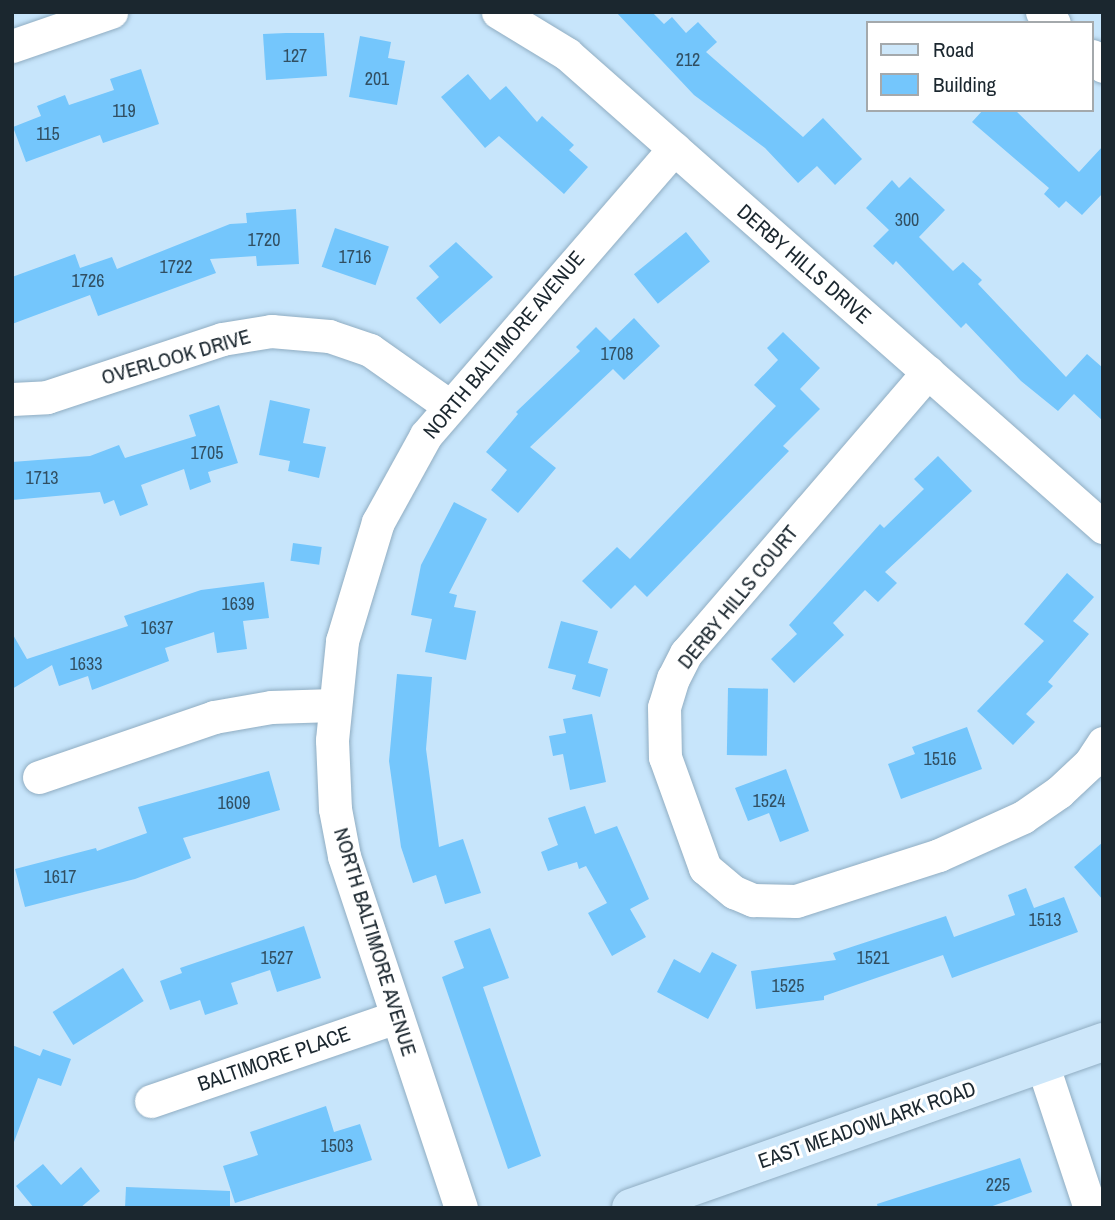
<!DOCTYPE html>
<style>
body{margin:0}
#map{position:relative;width:1115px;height:1220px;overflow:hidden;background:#c7e5fb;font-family:"Archivo Narrow",sans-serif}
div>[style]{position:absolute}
.building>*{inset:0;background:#74c6fc;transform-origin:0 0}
.roads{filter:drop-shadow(0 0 2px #90adc2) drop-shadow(0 0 2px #90adc2)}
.minor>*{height:33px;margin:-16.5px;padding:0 16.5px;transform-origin:16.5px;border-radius:16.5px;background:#fff}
.major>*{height:38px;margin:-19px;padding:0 19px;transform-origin:19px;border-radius:19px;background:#cde7fa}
span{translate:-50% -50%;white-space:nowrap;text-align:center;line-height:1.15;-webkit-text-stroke:6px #fff;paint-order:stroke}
.number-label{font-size:18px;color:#314f62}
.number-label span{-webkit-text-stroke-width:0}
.street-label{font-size:21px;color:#1b272f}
.frame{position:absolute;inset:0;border:14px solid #1b272f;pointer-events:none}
.legend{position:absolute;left:866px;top:21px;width:228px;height:91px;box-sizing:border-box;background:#fff;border:2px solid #a4a9ac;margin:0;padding:9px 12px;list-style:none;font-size:21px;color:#1b272f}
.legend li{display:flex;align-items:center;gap:14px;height:35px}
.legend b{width:35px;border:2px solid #a4a9ac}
</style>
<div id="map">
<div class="building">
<div style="clip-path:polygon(616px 12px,652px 12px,664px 24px,672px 17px,686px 33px,698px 22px,717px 42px,706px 52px,803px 137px,823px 118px,862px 159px,835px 185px,817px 166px,798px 183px,765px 148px,694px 95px)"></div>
<div style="clip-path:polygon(286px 33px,324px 33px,327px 76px,266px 80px,263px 34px)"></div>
<div style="clip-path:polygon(360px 36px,391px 42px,388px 58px,405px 61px,397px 105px,349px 97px)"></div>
<div style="clip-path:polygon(141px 69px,159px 124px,103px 143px,100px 135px,26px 162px,13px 127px,41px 116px,37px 106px,65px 95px,69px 105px,114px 90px,110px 79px)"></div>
<div style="clip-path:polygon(468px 74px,490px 100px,506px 86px,537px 122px,542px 116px,574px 145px,569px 150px,588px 167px,564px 194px,499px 136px,485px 148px,441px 97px)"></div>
<div style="clip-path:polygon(983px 110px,1015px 110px,1079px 172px,1103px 146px,1103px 193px,1082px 215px,1066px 201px,1059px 208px,1044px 194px,1049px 188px,972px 122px)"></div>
<div style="clip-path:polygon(910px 177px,945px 210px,919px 237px,953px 271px,963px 262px,982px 280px,978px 284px,1066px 377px,1087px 354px,1103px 368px,1103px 421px,1074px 394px,1058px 411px,1021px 381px,966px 323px,961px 328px,896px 261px,893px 265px,873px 246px,889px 230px,866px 208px,892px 180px,899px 188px)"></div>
<div style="clip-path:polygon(296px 209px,299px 264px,257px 266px,256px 256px,210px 259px,216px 273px,98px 316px,90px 295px,12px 324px,12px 277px,75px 254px,80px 268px,112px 257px,117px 269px,230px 224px,247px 223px,246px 213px)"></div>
<div style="left:335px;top:228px;width:57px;height:41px;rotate:19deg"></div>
<div style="left:686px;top:232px;width:38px;height:67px;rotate:51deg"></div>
<div style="clip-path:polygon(456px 242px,493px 277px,440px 324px,416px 298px,439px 277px,429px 266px)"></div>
<div style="clip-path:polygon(634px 318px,660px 346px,624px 380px,613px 369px,530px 447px,556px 468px,518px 513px,491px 490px,507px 470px,486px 452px,518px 414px,516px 412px,580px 351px,576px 347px,596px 327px,610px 341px)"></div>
<div style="clip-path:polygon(783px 332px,820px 368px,800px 389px,820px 409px,783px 446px,789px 451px,647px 597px,635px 585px,611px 609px,582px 581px,617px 547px,630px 559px,776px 406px,754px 385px,778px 360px,767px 348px)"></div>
<div style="clip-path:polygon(270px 400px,310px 409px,303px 443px,326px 447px,319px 478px,288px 471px,290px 461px,259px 455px)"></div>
<div style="clip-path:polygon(219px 405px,238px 463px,208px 472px,211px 482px,190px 490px,184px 469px,141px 485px,148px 505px,120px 516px,114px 500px,104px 504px,100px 492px,12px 500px,12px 462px,90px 456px,119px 445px,125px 458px,196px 436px,189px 415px)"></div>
<div style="clip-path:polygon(938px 456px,972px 491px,885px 572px,897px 583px,878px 602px,865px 590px,833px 623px,844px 635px,794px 683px,771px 659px,797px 634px,789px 625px,880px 524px,884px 528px,924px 489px,914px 479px)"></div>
<div style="clip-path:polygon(454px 502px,487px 519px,449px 593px,457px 595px,454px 607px,476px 611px,466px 660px,425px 652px,432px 619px,411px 615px,421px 565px)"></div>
<div style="left:293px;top:543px;width:29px;height:18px;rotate:8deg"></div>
<div style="clip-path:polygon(1067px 573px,1094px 597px,1073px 621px,1089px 634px,1048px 682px,1053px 686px,1026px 714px,1035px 722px,1013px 745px,977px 711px,1044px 641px,1024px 624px)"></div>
<div style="clip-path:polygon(264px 582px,269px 618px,243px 621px,247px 649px,217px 653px,214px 632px,165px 648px,169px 661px,92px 690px,88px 676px,59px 686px,52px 665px,12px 689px,12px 633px,27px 659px,128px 626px,124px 616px,201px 590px)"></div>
<div style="clip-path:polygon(561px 621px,598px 631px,588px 663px,608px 669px,600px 697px,572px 689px,576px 675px,548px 668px)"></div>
<div style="clip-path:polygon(397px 674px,432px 677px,426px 749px,439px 847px,463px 839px,481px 893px,445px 904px,436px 875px,413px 883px,401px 847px,389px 761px)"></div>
<div style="left:728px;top:688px;width:40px;height:67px;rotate:1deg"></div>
<div style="clip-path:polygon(592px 714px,606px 782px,570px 790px,563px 754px,553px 756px,549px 736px,566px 733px,563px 719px)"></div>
<div style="clip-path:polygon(967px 727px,982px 769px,901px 799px,888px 764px,915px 754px,912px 747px)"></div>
<div style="clip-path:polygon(786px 769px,809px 831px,780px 842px,769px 813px,748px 821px,735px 788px)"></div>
<div style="clip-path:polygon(269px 771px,280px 810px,183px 838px,191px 858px,135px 879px,25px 907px,15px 869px,96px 848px,97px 851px,147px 833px,138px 807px)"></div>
<div style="clip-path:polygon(585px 806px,595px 834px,617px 826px,649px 899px,630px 909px,646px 937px,612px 956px,588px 913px,607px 903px,586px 866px,579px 869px,577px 862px,548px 871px,541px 852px,558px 845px,548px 818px)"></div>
<div style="clip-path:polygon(1103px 842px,1103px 900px,1074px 867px)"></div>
<div style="clip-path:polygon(1026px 888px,1034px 908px,1064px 897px,1078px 932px,952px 978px,943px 955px,824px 996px,824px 1000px,756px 1009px,751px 971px,836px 960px,833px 953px,946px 916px,954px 937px,1015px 915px,1008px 895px)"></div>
<div style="clip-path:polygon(304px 926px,321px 978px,277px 992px,270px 970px,231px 983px,238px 1004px,205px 1015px,200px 1000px,170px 1010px,160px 981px,182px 973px,180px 968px)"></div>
<div style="clip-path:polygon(490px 928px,509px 978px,483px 987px,541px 1156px,508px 1169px,442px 977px,464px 968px,454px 941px)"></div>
<div style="clip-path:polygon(712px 952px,737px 965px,708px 1019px,657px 992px,674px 959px,700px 973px)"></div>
<div style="left:123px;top:968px;width:39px;height:83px;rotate:58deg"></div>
<div style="clip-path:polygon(12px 1045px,40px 1056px,43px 1049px,71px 1059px,61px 1086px,38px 1078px,14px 1142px)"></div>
<div style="clip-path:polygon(326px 1106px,334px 1132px,360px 1124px,372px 1160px,235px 1203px,223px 1166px,258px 1155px,250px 1132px)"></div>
<div style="clip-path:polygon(1020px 1158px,1032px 1192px,987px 1208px,878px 1208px,877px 1204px)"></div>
<div style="clip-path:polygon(43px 1164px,61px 1185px,81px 1167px,100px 1191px,80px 1208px,34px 1208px,16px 1186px)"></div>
<div style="clip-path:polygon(126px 1187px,230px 1191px,230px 1208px,125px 1208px)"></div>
</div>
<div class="roads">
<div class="minor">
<div style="left:498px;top:12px;width:81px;rotate:31.3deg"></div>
<div style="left:567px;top:54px;width:715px;rotate:41.43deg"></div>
<div style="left:1042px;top:12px;width:16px;rotate:43deg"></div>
<div style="left:12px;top:46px;width:105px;rotate:-19deg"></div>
<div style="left:1092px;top:56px;width:15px;rotate:42deg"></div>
<div style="left:928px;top:372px;width:371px;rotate:130.7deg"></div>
<div style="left:686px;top:653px;width:28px;rotate:117deg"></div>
<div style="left:673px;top:678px;width:30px;rotate:107deg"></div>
<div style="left:664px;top:707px;width:50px;rotate:88.9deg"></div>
<div style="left:665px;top:757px;width:118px;rotate:70.2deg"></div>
<div style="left:705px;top:868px;width:38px;rotate:40deg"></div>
<div style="left:734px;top:892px;width:21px;rotate:23deg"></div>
<div style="left:753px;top:900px;width:43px;rotate:1.3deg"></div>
<div style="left:796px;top:901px;width:150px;rotate:-17.8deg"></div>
<div style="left:939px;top:855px;width:92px;rotate:-24.3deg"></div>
<div style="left:1023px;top:817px;width:44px;rotate:-34.8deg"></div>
<div style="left:1059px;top:792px;width:42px;rotate:-43.1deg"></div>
<div style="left:1090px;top:763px;width:24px;rotate:-57deg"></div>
<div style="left:12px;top:399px;width:35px;rotate:-3deg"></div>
<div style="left:47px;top:397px;width:184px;rotate:-18.3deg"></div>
<div style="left:222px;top:339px;width:50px;rotate:-9.3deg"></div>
<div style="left:271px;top:331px;width:58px;rotate:4.9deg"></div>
<div style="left:329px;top:336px;width:43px;rotate:18.9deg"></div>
<div style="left:370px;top:350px;width:95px;rotate:35.2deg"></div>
<div style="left:39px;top:777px;width:185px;rotate:-18.9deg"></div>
<div style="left:214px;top:717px;width:58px;rotate:-10deg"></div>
<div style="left:271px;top:707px;width:63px;rotate:-1.8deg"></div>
<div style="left:1042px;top:1063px;width:153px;rotate:71.7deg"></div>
<div style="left:151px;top:1101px;width:260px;rotate:-18.9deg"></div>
<div style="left:461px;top:1208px;width:371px;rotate:-108.4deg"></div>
<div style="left:344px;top:856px;width:48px;rotate:-100.8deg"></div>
<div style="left:335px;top:809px;width:69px;rotate:-92.5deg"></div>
<div style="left:332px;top:740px;width:100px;rotate:-84.2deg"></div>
<div style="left:342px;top:641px;width:124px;rotate:-73.2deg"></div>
<div style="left:378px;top:522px;width:99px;rotate:-61.1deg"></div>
<div style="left:426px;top:435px;width:379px;rotate:-49.1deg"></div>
</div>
<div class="major">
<div style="left:631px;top:1208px;width:500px;rotate:-19.38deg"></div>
</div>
</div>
<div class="number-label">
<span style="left:295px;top:56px">127</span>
<span style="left:688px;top:60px">212</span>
<span style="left:377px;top:79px">201</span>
<span style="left:124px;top:111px">119</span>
<span style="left:48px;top:134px">115</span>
<span style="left:907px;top:220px">300</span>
<span style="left:264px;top:240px">1720</span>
<span style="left:355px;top:257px">1716</span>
<span style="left:176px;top:267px">1722</span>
<span style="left:88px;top:281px">1726</span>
<span style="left:617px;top:354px">1708</span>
<span style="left:207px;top:453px">1705</span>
<span style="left:42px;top:478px">1713</span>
<span style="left:238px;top:604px">1639</span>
<span style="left:157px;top:628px">1637</span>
<span style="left:86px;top:664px">1633</span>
<span style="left:940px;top:759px">1516</span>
<span style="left:769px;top:801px">1524</span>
<span style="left:234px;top:803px">1609</span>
<span style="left:60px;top:877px">1617</span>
<span style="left:1045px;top:920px">1513</span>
<span style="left:277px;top:958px">1527</span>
<span style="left:873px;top:958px">1521</span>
<span style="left:788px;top:986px">1525</span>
<span style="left:337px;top:1146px">1503</span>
<span style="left:998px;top:1185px">225</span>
</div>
<div class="street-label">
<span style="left:804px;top:264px;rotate:41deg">DERBY HILLS DRIVE</span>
<span style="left:504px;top:345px;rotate:-50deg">NORTH BALTIMORE AVENUE</span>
<span style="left:176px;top:357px;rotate:-16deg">OVERLOOK DRIVE</span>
<span style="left:738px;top:597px;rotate:-51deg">DERBY HILLS COURT</span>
<span style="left:375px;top:942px;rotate:73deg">NORTH BALTIMORE AVENUE</span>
<span style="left:274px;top:1059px;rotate:-19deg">BALTIMORE PLACE</span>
<span style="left:867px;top:1125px;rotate:-19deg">EAST MEADOWLARK ROAD</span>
</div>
<div class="frame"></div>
<ul class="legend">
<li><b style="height:9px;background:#cde7fa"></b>Road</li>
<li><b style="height:19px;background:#74c6fc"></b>Building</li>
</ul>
</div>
